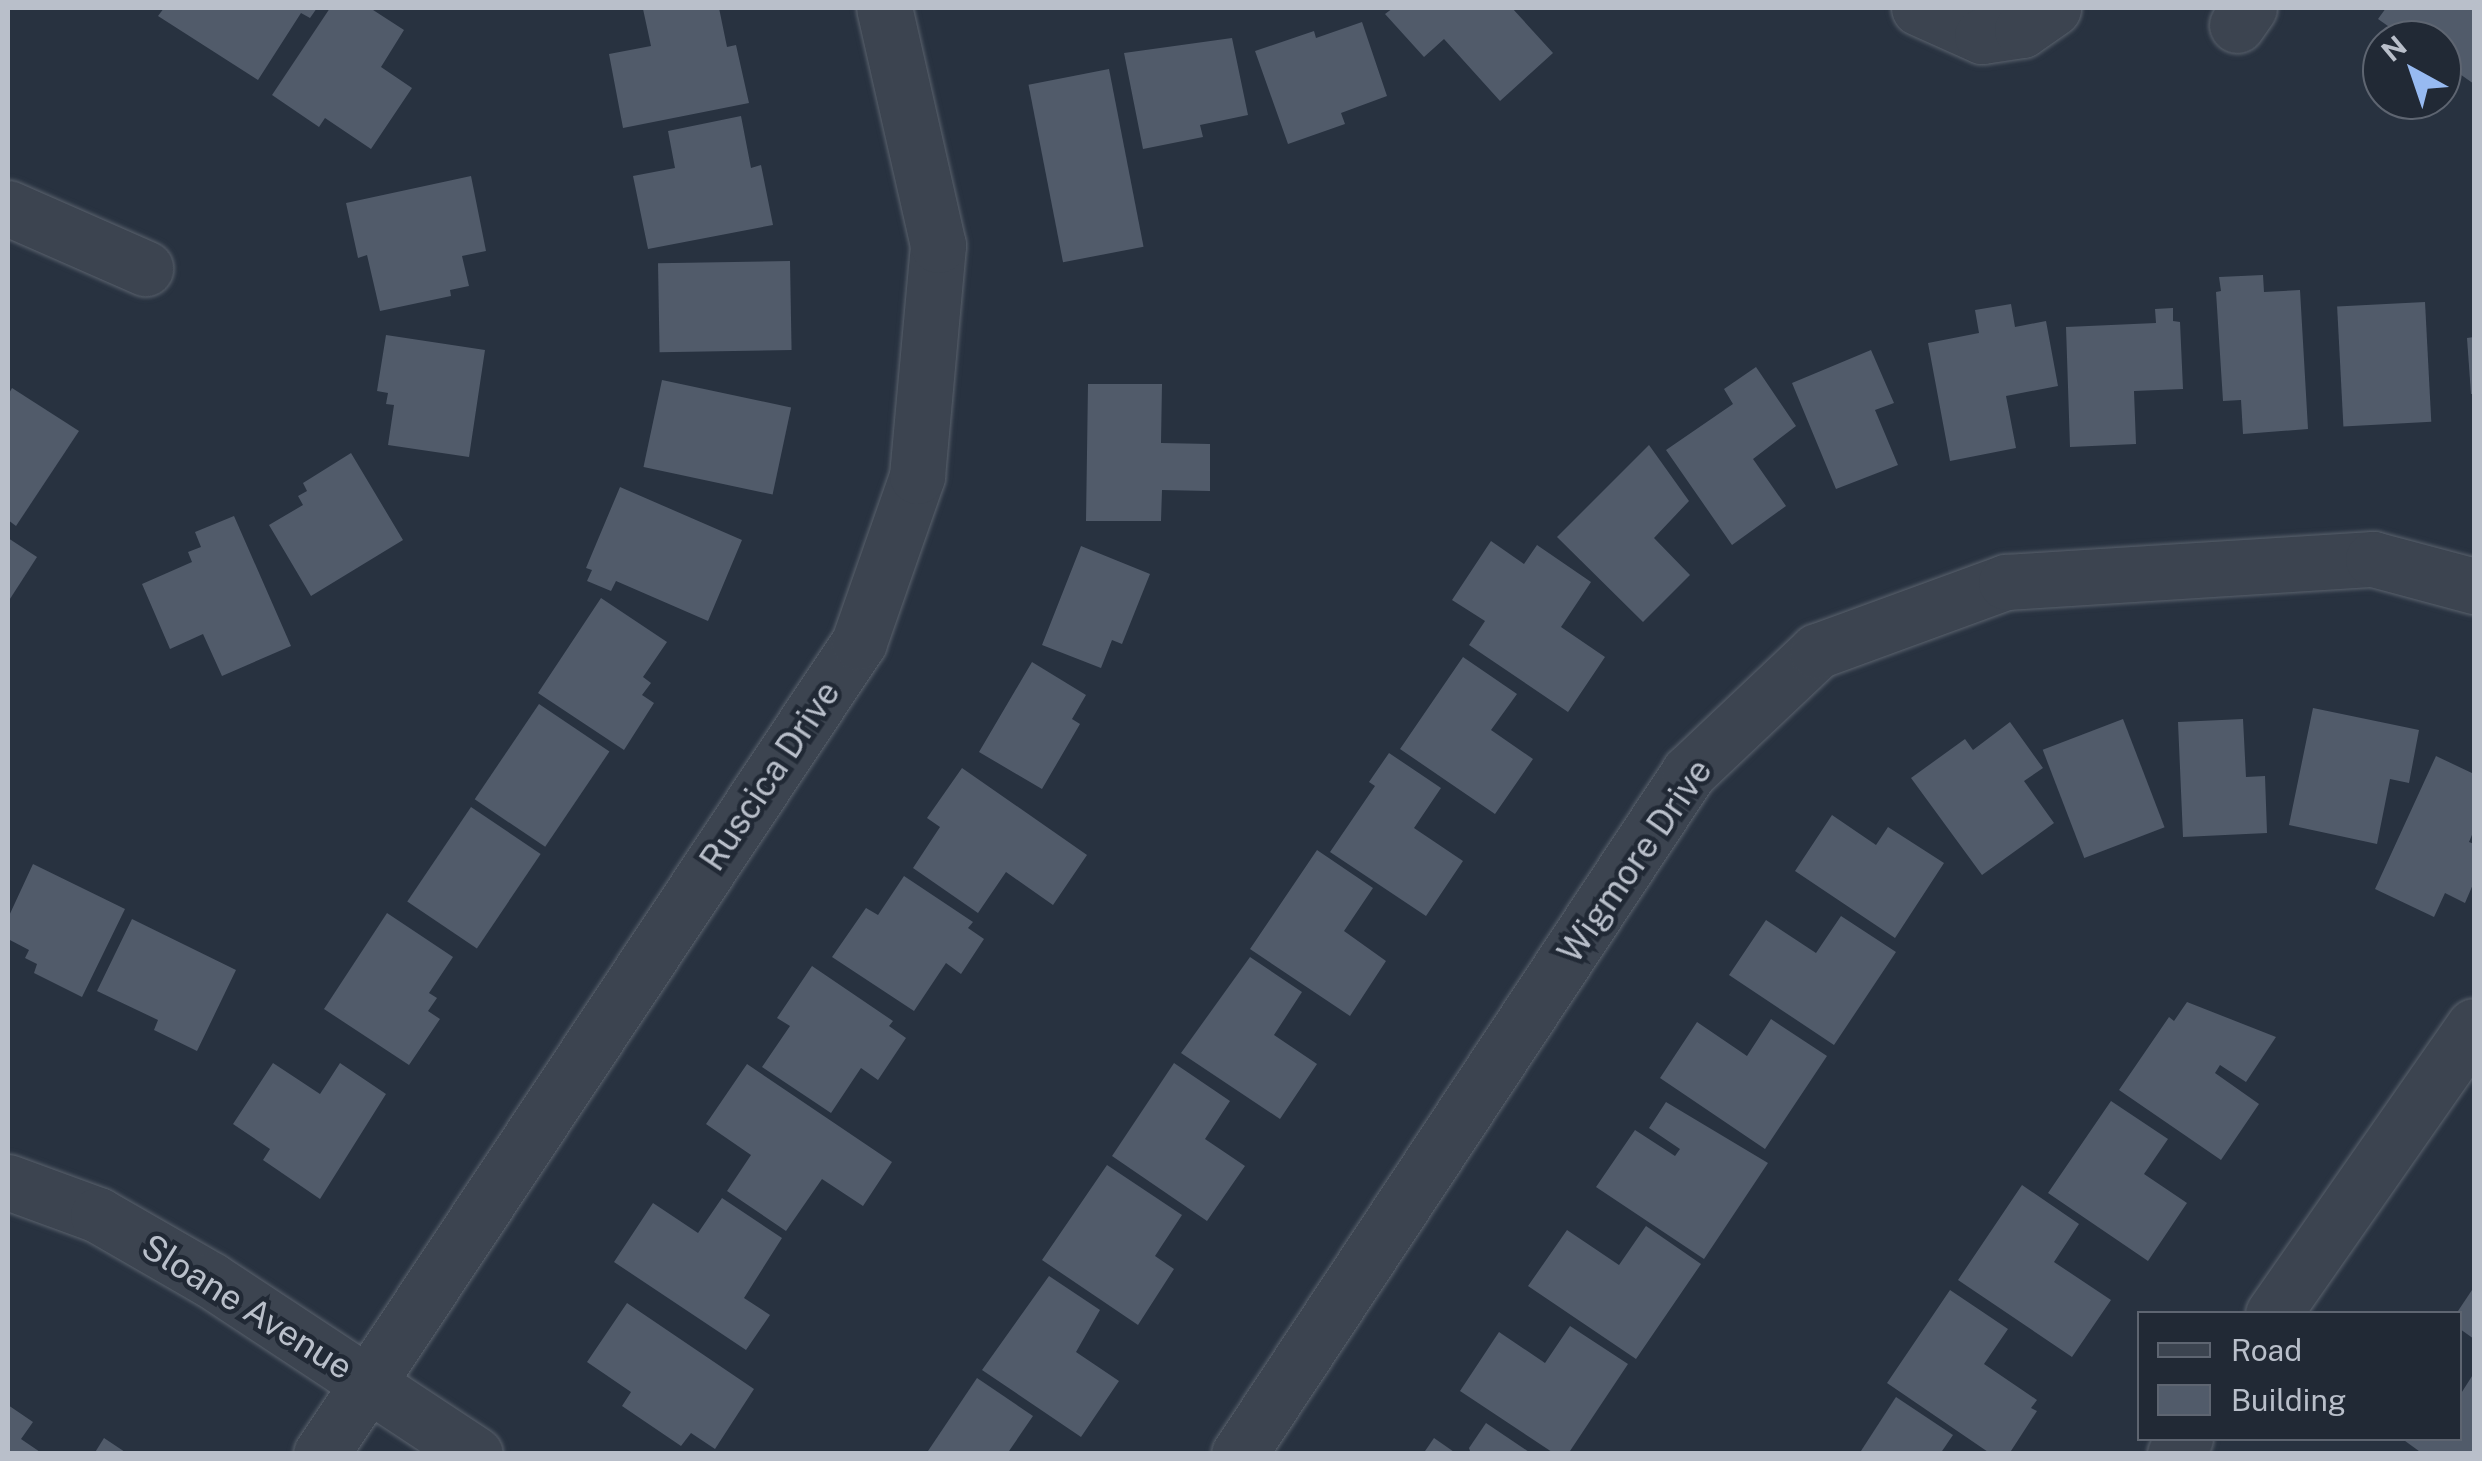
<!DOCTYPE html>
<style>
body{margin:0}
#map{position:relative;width:2482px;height:1461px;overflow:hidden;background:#283240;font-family:"Public Sans",sans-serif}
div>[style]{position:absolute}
.building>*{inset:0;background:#515b6a;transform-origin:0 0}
.roads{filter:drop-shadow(0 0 2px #5a626d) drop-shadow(0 0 2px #5a626d)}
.minor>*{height:55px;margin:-27.5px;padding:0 27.5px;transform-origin:27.5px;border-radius:27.5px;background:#3c4450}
span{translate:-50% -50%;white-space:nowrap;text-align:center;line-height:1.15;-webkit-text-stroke:9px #212935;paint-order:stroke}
.street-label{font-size:35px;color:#b9bfca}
.frame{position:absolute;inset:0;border:10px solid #b9bfca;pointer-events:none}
.legend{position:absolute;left:2137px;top:1311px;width:325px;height:130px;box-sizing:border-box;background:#212935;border:2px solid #5e6571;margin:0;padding:12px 18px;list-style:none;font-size:30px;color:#b9bfca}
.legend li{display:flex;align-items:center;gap:20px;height:50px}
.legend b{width:50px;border:2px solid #5e6571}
.north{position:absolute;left:2362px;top:20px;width:100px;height:100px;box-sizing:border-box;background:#212935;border:2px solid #5e6571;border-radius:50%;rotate:320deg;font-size:28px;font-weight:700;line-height:40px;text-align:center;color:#b9bfca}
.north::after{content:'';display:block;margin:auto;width:35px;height:45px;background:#97baf1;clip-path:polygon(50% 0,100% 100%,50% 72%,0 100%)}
</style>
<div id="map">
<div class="building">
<div style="clip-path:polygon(164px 8px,317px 8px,310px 18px,301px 13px,258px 80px,158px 16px)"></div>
<div style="clip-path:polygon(330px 8px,370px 8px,404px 30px,381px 67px,412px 88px,371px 149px,325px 118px,319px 127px,272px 95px)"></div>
<div style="clip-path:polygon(719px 8px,727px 47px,736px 45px,749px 103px,623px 128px,609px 54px,651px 46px,643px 9px)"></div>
<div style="clip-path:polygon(1393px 8px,1512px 8px,1553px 53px,1500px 101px,1444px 39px,1424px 57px,1385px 14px)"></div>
<div style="clip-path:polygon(2386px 8px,2474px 8px,2474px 84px,2447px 65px,2442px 72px,2442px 40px,2389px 40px,2395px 31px,2378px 19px)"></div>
<div style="clip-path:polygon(1362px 22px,1387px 96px,1341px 113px,1345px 124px,1288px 144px,1255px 51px,1314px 31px,1316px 38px)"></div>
<div style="clip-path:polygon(1232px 38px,1248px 115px,1200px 125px,1203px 137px,1143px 149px,1124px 53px)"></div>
<div style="left:1109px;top:69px;width:181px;height:82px;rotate:79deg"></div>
<div style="clip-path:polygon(741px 116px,751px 168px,761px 165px,773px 225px,648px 249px,633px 176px,675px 168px,668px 131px)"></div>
<div style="clip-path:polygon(471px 176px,486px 251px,462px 256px,469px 286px,450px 290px,451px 296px,380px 311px,367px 255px,358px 258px,346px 203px)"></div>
<div style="left:790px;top:261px;width:89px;height:132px;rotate:89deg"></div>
<div style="clip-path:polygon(2263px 275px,2264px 292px,2300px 290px,2308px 429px,2243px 434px,2241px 400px,2223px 401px,2216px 292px,2221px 291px,2219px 277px)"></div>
<div style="left:2425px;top:302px;width:120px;height:88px;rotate:87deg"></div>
<div style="clip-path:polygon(2011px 304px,2015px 327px,2046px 321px,2058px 386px,2006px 396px,2016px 448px,1950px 461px,1928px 343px,1979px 333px,1975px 310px)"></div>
<div style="clip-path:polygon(2173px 308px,2173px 321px,2180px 322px,2183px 389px,2134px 391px,2136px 444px,2070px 447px,2066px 327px,2156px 323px,2155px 309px)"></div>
<div style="clip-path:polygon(386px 335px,485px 350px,469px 457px,388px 445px,394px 405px,386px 404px,388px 393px,377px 391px)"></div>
<div style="clip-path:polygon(2474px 337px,2474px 394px,2471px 394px,2467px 338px)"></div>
<div style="clip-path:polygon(1871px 350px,1894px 403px,1875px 410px,1898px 465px,1836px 489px,1792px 383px)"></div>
<div style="clip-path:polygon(1756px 367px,1796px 426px,1753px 459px,1786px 506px,1732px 545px,1666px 450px,1733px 404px,1724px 389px)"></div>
<div style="left:662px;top:380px;width:132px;height:89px;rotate:12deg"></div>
<div style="clip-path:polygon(1088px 384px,1162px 384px,1161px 443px,1210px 444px,1210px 491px,1162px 490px,1161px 521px,1086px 521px)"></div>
<div style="clip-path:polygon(12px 388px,79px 431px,16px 526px,8px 520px,8px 395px)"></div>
<div style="clip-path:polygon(1649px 445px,1689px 501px,1654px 538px,1690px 575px,1643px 622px,1557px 537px)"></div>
<div style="clip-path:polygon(351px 453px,403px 540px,311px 596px,269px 525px,303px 505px,298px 496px,307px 491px,303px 483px)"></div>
<div style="clip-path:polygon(620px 487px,742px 540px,708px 621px,616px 581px,611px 591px,587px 581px,592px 570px,586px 568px)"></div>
<div style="clip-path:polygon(234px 516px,291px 646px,222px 676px,203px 634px,170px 649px,142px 584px,192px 562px,188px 552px,201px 547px,195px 532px)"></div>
<div style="clip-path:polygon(8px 538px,37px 557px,8px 602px)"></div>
<div style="clip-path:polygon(1491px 541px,1524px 564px,1537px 545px,1591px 582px,1561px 627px,1605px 657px,1568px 712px,1469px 645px,1485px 621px,1452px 600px)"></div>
<div style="clip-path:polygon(1081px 546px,1150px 574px,1122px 644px,1112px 640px,1101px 668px,1042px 645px)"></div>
<div style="clip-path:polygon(601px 598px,667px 642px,643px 677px,651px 683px,642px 695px,654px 703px,624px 750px,538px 693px)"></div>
<div style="clip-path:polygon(1463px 657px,1517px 694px,1491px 730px,1533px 759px,1495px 814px,1400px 749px)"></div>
<div style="clip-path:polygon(1032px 662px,1086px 695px,1072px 719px,1080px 724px,1042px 789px,979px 752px)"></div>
<div style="left:539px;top:704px;width:85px;height:115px;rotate:34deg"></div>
<div style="clip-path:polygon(2313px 708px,2419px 730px,2409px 783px,2390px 779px,2377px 844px,2289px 825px)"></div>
<div style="left:2123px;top:719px;width:116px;height:86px;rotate:69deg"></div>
<div style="clip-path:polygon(2243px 719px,2246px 777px,2265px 776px,2267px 833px,2183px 837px,2178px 722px)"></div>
<div style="clip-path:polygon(2010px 722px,2043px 768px,2024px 781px,2054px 823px,1982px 875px,1911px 778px,1965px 739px,1973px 750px)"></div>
<div style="clip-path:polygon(1389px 753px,1441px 788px,1414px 828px,1463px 861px,1426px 916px,1330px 852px,1375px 786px,1369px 782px)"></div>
<div style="clip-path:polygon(2436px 756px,2474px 774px,2474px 830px,2469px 842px,2474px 844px,2474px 882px,2465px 903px,2445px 893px,2434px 917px,2375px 889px)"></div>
<div style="clip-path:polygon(962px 768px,1087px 855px,1053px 905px,1006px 872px,978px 913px,913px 868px,940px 827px,927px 818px)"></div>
<div style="left:471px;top:807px;width:84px;height:114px;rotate:34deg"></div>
<div style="clip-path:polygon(1832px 815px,1876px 845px,1888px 827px,1944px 863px,1895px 938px,1795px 871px)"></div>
<div style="clip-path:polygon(1317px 850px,1373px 888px,1344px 931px,1386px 961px,1350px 1016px,1250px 949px)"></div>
<div style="clip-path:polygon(33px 864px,125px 909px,82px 997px,34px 973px,37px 964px,25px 958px,29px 950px,8px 939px,8px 918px)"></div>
<div style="clip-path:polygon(904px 876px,973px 922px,968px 928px,984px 939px,961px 974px,946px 963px,914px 1011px,832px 957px,866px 908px,878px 915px)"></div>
<div style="clip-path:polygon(387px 913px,453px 957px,429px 993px,437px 998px,428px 1011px,440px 1019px,409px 1065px,324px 1009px)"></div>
<div style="clip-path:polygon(1841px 916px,1896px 952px,1834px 1045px,1729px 975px,1766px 920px,1816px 953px)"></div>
<div style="clip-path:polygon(132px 919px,236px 970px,197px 1051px,154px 1030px,158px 1020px,97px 991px)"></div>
<div style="clip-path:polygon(1250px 957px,1302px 992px,1274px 1035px,1317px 1064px,1280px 1119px,1181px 1053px)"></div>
<div style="clip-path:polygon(812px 966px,893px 1021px,889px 1026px,906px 1038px,878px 1080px,861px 1068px,831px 1113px,762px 1067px,790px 1026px,777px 1018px)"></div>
<div style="clip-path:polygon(2187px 1002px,2276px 1037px,2246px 1082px,2220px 1065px,2215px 1073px,2259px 1104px,2221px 1160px,2119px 1090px,2169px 1017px,2174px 1021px)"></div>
<div style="clip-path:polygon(1771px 1019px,1827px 1056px,1765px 1149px,1660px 1078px,1697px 1022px,1747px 1056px)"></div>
<div style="clip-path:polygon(273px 1063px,320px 1094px,340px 1063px,386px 1094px,320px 1199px,263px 1160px,270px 1149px,233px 1124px)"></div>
<div style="clip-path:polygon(1174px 1063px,1230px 1101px,1205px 1139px,1245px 1166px,1207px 1221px,1112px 1156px)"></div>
<div style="clip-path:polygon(747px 1064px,892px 1162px,863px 1206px,822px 1179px,786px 1231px,727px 1191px,751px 1155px,706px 1124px)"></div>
<div style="clip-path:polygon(2111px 1101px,2168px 1139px,2144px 1174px,2187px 1203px,2148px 1261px,2048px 1193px)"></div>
<div style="clip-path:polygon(1666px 1102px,1768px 1163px,1704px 1259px,1596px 1187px,1635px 1130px,1675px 1156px,1680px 1149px,1649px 1128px)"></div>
<div style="clip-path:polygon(1107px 1165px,1182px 1215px,1155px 1256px,1174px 1269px,1138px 1325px,1042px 1260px)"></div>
<div style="clip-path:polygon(2022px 1185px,2079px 1224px,2054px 1262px,2111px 1300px,2072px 1357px,1958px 1280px)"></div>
<div style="clip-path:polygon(722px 1198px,782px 1238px,744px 1298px,770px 1315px,746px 1350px,614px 1262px,653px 1203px,698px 1233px)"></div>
<div style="clip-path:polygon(1646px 1226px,1701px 1264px,1636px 1359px,1528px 1286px,1567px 1230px,1619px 1265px)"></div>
<div style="clip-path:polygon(1049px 1276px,1100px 1310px,1076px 1352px,1119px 1381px,1081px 1437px,982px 1370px)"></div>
<div style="clip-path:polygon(2474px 1287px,2474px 1339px,2460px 1329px,2456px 1314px)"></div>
<div style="clip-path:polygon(1950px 1290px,2008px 1329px,1984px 1364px,2037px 1400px,2031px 1408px,2037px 1411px,2009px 1454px,1991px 1454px,1887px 1383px)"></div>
<div style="clip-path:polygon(627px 1303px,754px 1389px,715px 1449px,691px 1433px,681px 1446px,622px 1406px,631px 1392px,587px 1362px)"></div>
<div style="clip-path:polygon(1570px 1326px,1628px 1364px,1568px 1454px,1555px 1454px,1460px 1391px,1499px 1332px,1545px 1363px)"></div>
<div style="clip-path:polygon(2474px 1373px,2474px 1454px,2423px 1454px,2401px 1438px,2460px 1438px,2460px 1395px)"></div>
<div style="clip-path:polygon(977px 1378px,1033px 1416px,1007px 1454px,926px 1454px)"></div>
<div style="clip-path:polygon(1896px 1397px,1953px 1435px,1940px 1454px,1859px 1454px)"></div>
<div style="clip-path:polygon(8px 1405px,33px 1422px,21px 1439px,43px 1454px,8px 1454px)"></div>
<div style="clip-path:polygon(1486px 1423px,1532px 1454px,1471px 1454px,1469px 1448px)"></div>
<div style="clip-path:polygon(104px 1438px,128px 1454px,94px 1454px)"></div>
<div style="clip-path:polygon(1434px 1438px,1457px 1454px,1423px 1454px)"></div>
</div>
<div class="roads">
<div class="minor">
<div style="left:1919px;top:8px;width:69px;rotate:24deg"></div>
<div style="left:1982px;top:36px;width:40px;rotate:-8.5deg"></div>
<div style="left:2022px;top:30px;width:38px;rotate:-35deg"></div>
<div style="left:2237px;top:25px;width:21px;rotate:-55deg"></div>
<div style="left:8px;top:208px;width:150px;rotate:23.7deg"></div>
<div style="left:8px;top:1182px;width:96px;rotate:20.1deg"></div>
<div style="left:98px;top:1215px;width:130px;rotate:29.9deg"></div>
<div style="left:211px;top:1280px;width:316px;rotate:33.4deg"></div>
<div style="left:2273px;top:1314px;width:351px;rotate:-55.1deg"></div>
<div style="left:321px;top:1454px;width:974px;rotate:-56.47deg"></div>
<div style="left:859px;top:642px;width:176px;rotate:-70.7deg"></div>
<div style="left:917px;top:476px;width:232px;rotate:-84.8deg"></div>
<div style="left:938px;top:245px;width:243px;rotate:-102.8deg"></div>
<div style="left:1239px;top:1454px;width:817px;rotate:-56.58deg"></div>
<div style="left:1689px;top:772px;width:176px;rotate:-43.4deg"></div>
<div style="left:1817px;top:651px;width:201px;rotate:-20.1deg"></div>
<div style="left:2006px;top:582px;width:368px;rotate:-3.6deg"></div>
<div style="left:2373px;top:559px;width:105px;rotate:15deg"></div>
<div style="left:2175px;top:1454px;width:19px;rotate:-58deg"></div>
</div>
</div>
<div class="street-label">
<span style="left:770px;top:776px;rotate:-56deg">Ruscica Drive</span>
<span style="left:1635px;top:861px;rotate:-55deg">Wigmore Drive</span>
<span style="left:247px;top:1307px;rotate:32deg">Sloane Avenue</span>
</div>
<div class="frame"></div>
<ul class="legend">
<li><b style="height:12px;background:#3c4450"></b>Road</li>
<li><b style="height:28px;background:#515b6a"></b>Building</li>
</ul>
<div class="north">N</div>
</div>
